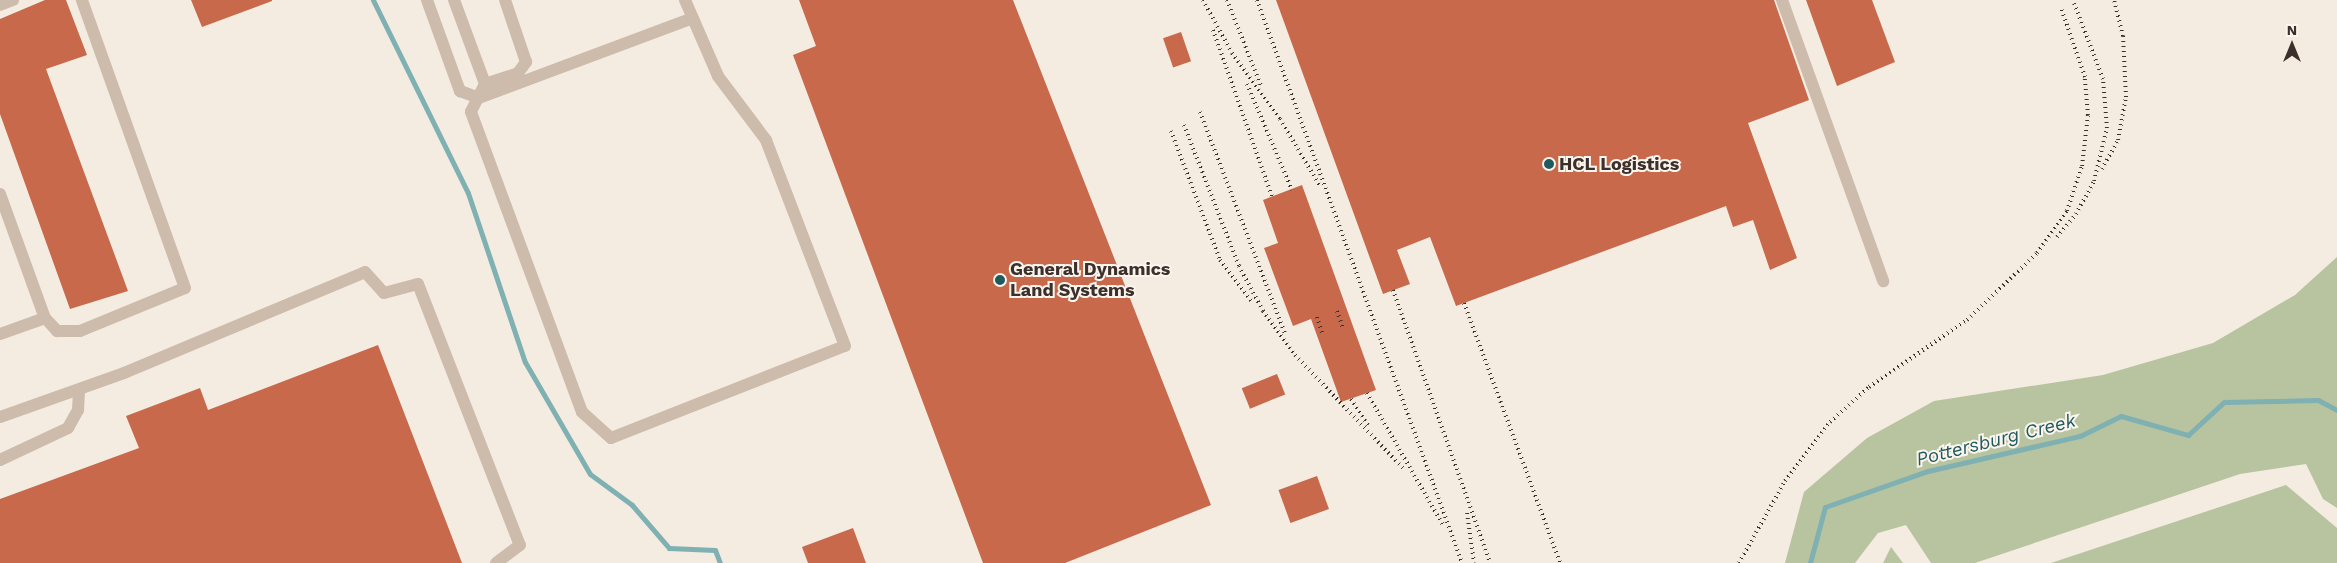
<!DOCTYPE html>
<style>
body{margin:0}
#map{position:relative;width:2337px;height:563px;overflow:hidden;background:#f4ebe1;font-family:"Work Sans",sans-serif}
div>[style]{position:absolute}
.green>*{inset:0;background:#b8c4a0}
.stream>*{height:5px;margin:-2.5px;padding:0 2.5px;transform-origin:2.5px;border-radius:2.5px;background:#7fb0b2}
.building>*{inset:0;background:#c8694b;transform-origin:0 0}
.minor>*{height:12px;margin:-6px;padding:0 6px;transform-origin:6px;border-radius:6px;background:#cdbbac}
.rail>*{height:4px;margin-top:-2px;transform-origin:0;background:repeating-linear-gradient(90deg,#3b302b 0 1px,transparent 0 5px)}
.dots>*{width:14px;height:14px;translate:-50% -50%;box-sizing:border-box;border:2px solid #fbf5ee;border-radius:50%}
span{translate:-50% -50%;white-space:nowrap;text-align:center;line-height:1.15;-webkit-text-stroke:4px #fbf5ee;paint-order:stroke}
.poi-label{font-size:18px;color:#3b302b;font-weight:700}
.left{translate:0 -50%;text-align:left}
.water-label{font-size:19px;color:#1f5a5e;font-style:italic}
.north{position:absolute;left:2267px;top:20px;width:50px;height:50px;-webkit-text-stroke:4px #fbf5ee;paint-order:stroke;rotate:0deg;font-size:14px;font-weight:700;line-height:20px;text-align:center;color:#3b302b}
.north::after{content:'';display:block;margin:auto;width:18px;height:22px;background:#3b302b;clip-path:polygon(50% 0,100% 100%,50% 72%,0 100%)}
</style>
<div id="map">
<div class="green">
<div style="clip-path:polygon(2337px 257px,2337px 508px,2323px 499px,2306px 464px,2240px 474px,1975px 563px,1931px 563px,1906px 525px,1878px 533px,1855px 563px,1785px 563px,1804px 492px,1867px 438px,1934px 401px,2103px 375px,2213px 343px,2295px 295px)"></div>
<div style="clip-path:polygon(2286px 485px,2337px 528px,2337px 563px,2051px 563px)"></div>
<div style="clip-path:polygon(1891px 547px,1903px 563px,1883px 563px)"></div>
</div>
<div class="stream">
<div style="left:373px;top:0;width:215px;rotate:63.8deg"></div>
<div style="left:468px;top:193px;width:178px;rotate:71.4deg"></div>
<div style="left:525px;top:362px;width:129px;rotate:59.9deg"></div>
<div style="left:590px;top:474px;width:52px;rotate:36.4deg"></div>
<div style="left:632px;top:505px;width:57px;rotate:49.3deg"></div>
<div style="left:669px;top:548px;width:46px;rotate:2.5deg"></div>
<div style="left:715px;top:550px;width:14px;rotate:69deg"></div>
<div style="left:1810px;top:563px;width:58px;rotate:-75deg"></div>
<div style="left:1825px;top:507px;width:109px;rotate:-19.3deg"></div>
<div style="left:1928px;top:471px;width:156px;rotate:-13deg"></div>
<div style="left:2080px;top:436px;width:46px;rotate:-26deg"></div>
<div style="left:2121px;top:416px;width:70px;rotate:15.8deg"></div>
<div style="left:2188px;top:435px;width:49px;rotate:-42.5deg"></div>
<div style="left:2224px;top:402px;width:94px;rotate:-1.2deg"></div>
<div style="left:2318px;top:400px;width:21px;rotate:28deg"></div>
</div>
<div class="building">
<div style="clip-path:polygon(45px 0,66px 0,87px 55px,46px 69px,128px 291px,70px 309px,0 114px,0 19px)"></div>
<div style="clip-path:polygon(191px 0,272px 0,272px 1px,202px 27px)"></div>
<div style="clip-path:polygon(799px 0,1013px 0,1211px 505px,1065px 563px,983px 563px,793px 55px,816px 46px)"></div>
<div style="clip-path:polygon(1276px 0,1774px 0,1809px 100px,1748px 123px,1797px 258px,1770px 270px,1753px 220px,1733px 227px,1726px 206px,1456px 306px,1430px 237px,1397px 250px,1410px 284px,1383px 294px)"></div>
<div style="clip-path:polygon(1806px 0,1872px 0,1895px 62px,1837px 86px)"></div>
<div style="left:1181px;top:32px;width:31px;height:19px;rotate:71deg"></div>
<div style="clip-path:polygon(1302px 185px,1376px 390px,1341px 402px,1311px 319px,1293px 326px,1264px 248px,1278px 243px,1263px 200px)"></div>
<div style="clip-path:polygon(378px 345px,462px 563px,0 563px,0 499px,139px 448px,126px 416px,200px 388px,208px 410px)"></div>
<div style="left:1277px;top:374px;width:22px;height:38px;rotate:68deg"></div>
<div style="left:1317px;top:476px;width:35px;height:41px;rotate:70deg"></div>
<div style="clip-path:polygon(853px 528px,866px 563px,808px 563px,802px 547px)"></div>
</div>
<div class="minor">
<div style="left:427px;top:0;width:97px;rotate:70.1deg"></div>
<div style="left:460px;top:91px;width:20px;rotate:20deg"></div>
<div style="left:479px;top:98px;width:228px;rotate:-20.5deg"></div>
<div style="left:454px;top:0;width:90px;rotate:69.7deg"></div>
<div style="left:485px;top:84px;width:31px;rotate:117deg"></div>
<div style="left:471px;top:112px;width:320px;rotate:69.7deg"></div>
<div style="left:582px;top:412px;width:39px;rotate:42deg"></div>
<div style="left:611px;top:438px;width:251px;rotate:-21.5deg"></div>
<div style="left:845px;top:346px;width:221px;rotate:-111deg"></div>
<div style="left:766px;top:140px;width:80px;rotate:-126.9deg"></div>
<div style="left:718px;top:76px;width:83px;rotate:-113.5deg"></div>
<div style="left:1782px;top:0;width:299px;rotate:70.2deg"></div>
<div style="left:0;top:5px;width:14px;rotate:-21deg"></div>
<div style="left:485px;top:84px;width:35px;rotate:-18deg"></div>
<div style="left:518px;top:73px;width:14px;rotate:-54deg"></div>
<div style="left:526px;top:62px;width:65px;rotate:-108.7deg"></div>
<div style="left:0;top:194px;width:132px;rotate:70.1deg"></div>
<div style="left:45px;top:318px;width:48px;rotate:160.4deg"></div>
<div style="left:45px;top:318px;width:18px;rotate:47deg"></div>
<div style="left:57px;top:331px;width:23px"></div>
<div style="left:80px;top:331px;width:113px;rotate:-22.3deg"></div>
<div style="left:185px;top:288px;width:306px;rotate:-109.7deg"></div>
<div style="left:0;top:417px;width:132px;rotate:-19.5deg"></div>
<div style="left:124px;top:373px;width:261px;rotate:-22.7deg"></div>
<div style="left:365px;top:272px;width:28px;rotate:48deg"></div>
<div style="left:384px;top:293px;width:35px;rotate:-15deg"></div>
<div style="left:418px;top:284px;width:280px;rotate:68.7deg"></div>
<div style="left:520px;top:545px;width:30px;rotate:143deg"></div>
<div style="left:0;top:460px;width:75px;rotate:-25.2deg"></div>
<div style="left:68px;top:428px;width:21px;rotate:-61deg"></div>
<div style="left:78px;top:410px;width:20px;rotate:-87deg"></div>
</div>
<div class="rail">
<div style="left:1203px;top:0;width:60px;rotate:61.3deg"></div>
<div style="left:1232px;top:53px;width:82px;rotate:54deg"></div>
<div style="left:1280px;top:119px;width:78px;rotate:59.2deg"></div>
<div style="left:1227px;top:0;width:92px;rotate:68.4deg"></div>
<div style="left:1257px;top:0;width:599px;rotate:69.99deg"></div>
<div style="left:1213px;top:30px;width:177px;rotate:70.5deg"></div>
<div style="left:1247px;top:84px;width:115px;rotate:67deg"></div>
<div style="left:1200px;top:112px;width:238px;rotate:69deg"></div>
<div style="left:1184px;top:125px;width:151px;rotate:68.7deg"></div>
<div style="left:1239px;top:266px;width:51px;rotate:61.9deg"></div>
<div style="left:1263px;top:311px;width:54px;rotate:54deg"></div>
<div style="left:1295px;top:355px;width:156px;rotate:46.3deg"></div>
<div style="left:1171px;top:131px;width:138px;rotate:69.2deg"></div>
<div style="left:1220px;top:260px;width:54px;rotate:52.5deg"></div>
<div style="left:2102px;top:169px;width:33px;rotate:-61deg"></div>
<div style="left:2118px;top:140px;width:44px;rotate:-79.5deg"></div>
<div style="left:2126px;top:97px;width:61px;rotate:-92.8deg"></div>
<div style="left:2123px;top:36px;width:37px;rotate:-104deg"></div>
<div style="left:2057px;top:237px;width:30px;rotate:-50deg"></div>
<div style="left:2076px;top:214px;width:38px;rotate:-61deg"></div>
<div style="left:2094px;top:181px;width:55px;rotate:-76.2deg"></div>
<div style="left:2107px;top:128px;width:49px;rotate:-94.7deg"></div>
<div style="left:2103px;top:79px;width:81px;rotate:-110.9deg"></div>
<div style="left:1393px;top:290px;width:290px;rotate:70.4deg"></div>
<div style="left:1464px;top:303px;width:277px;rotate:69.7deg"></div>
<div style="left:1337px;top:311px;width:18px;rotate:71deg"></div>
<div style="left:1317px;top:317px;width:19px;rotate:72deg"></div>
<div style="left:1367px;top:393px;width:152px;rotate:60.1deg"></div>
<div style="left:1351px;top:399px;width:31px;rotate:57deg"></div>
<div style="left:1467px;top:513px;width:50px;rotate:82deg"></div>
<div style="left:1739px;top:563px;width:94px;rotate:-60.7deg"></div>
<div style="left:1785px;top:481px;width:74px;rotate:-52.7deg"></div>
<div style="left:1830px;top:422px;width:52px;rotate:-41.9deg"></div>
<div style="left:1869px;top:387px;width:119px;rotate:-34.4deg"></div>
<div style="left:1967px;top:320px;width:97px;rotate:-43.7deg"></div>
<div style="left:2037px;top:253px;width:52px;rotate:-54.5deg"></div>
<div style="left:2067px;top:211px;width:47px;rotate:-71.6deg"></div>
<div style="left:2082px;top:166px;width:51px;rotate:-83.3deg"></div>
<div style="left:2088px;top:115px;width:38px;rotate:-95deg"></div>
<div style="left:2085px;top:77px;width:73px;rotate:-109.2deg"></div>
</div>
<div class="dots">
<div style="left:1549px;top:164px;background:#1f5a5e"></div>
<div style="left:1000px;top:280px;background:#1f5a5e"></div>
</div>
<div class="poi-label">
<span class="left" style="left:1559px;top:164px">HCL Logistics</span>
<span class="left" style="left:1010px;top:280px">General Dynamics<br>Land Systems</span>
</div>
<div class="water-label">
<span style="left:1996px;top:440px;rotate:-14deg">Pottersburg Creek</span>
</div>
<div class="north">N</div>
</div>
